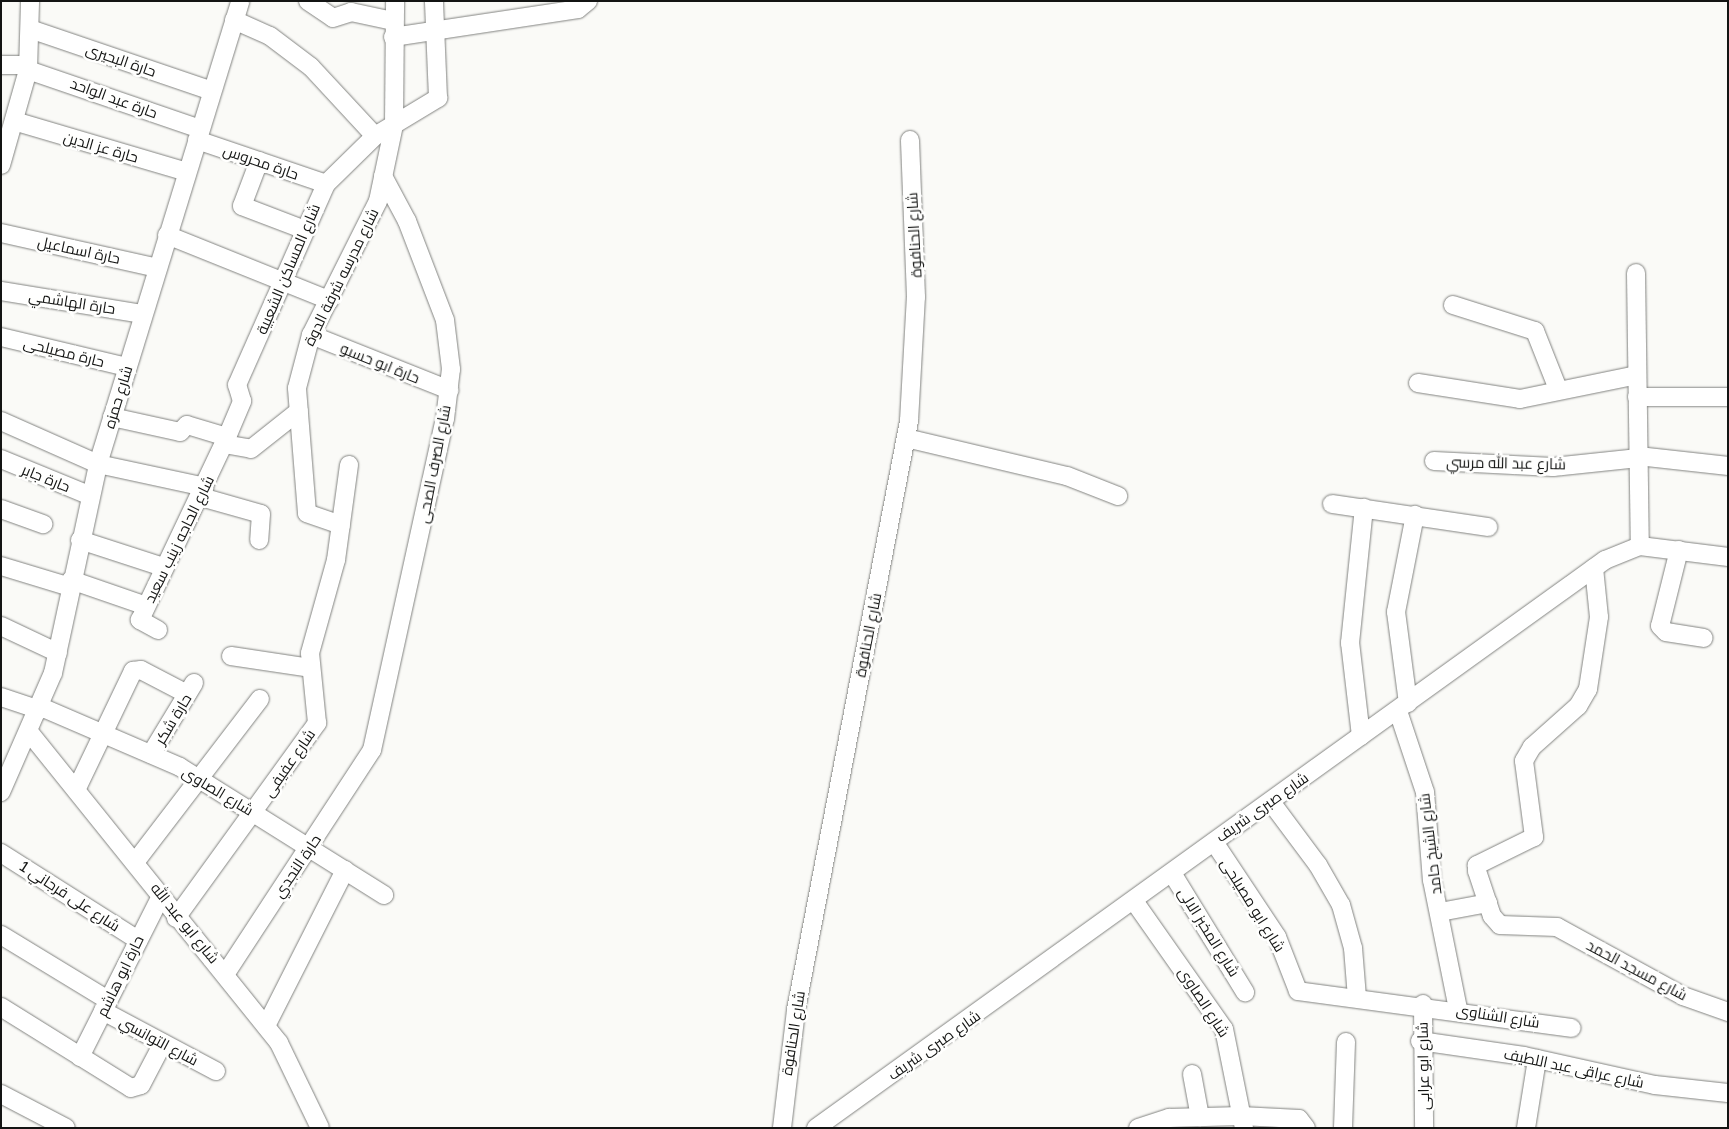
<!DOCTYPE html>
<meta charset="utf-8">
<style>
body{margin:0}
#map{position:relative;width:1729px;height:1129px;overflow:hidden;background:#fafaf7;font-family:"Golos Text",Cairo,sans-serif}
div>[style]{position:absolute}
.roads{filter:drop-shadow(0 0 1px #828380) drop-shadow(0 0 1px #828380)}
.minor>*{height:18px;margin:-9px;padding:0 9px;transform-origin:9px;border-radius:9px;background:#fff}
span{translate:-50% -50%;white-space:nowrap;text-align:center;line-height:1.15;-webkit-text-stroke:5px #fffffe;paint-order:stroke}
.street-label{font-size:15px;color:#131413}
.frame{position:absolute;inset:0;border:2px solid #131413;pointer-events:none}
</style>
<div id="map">
<div class="roads">
<div class="minor">
<div style="left:308px;top:1px;width:30px;rotate:34deg"></div>
<div style="left:333px;top:18px;width:19px;rotate:-18deg"></div>
<div style="left:351px;top:12px;width:43px;rotate:12.1deg"></div>
<div style="left:234px;top:20px;width:39px;rotate:24deg"></div>
<div style="left:270px;top:36px;width:51px;rotate:37.1deg"></div>
<div style="left:311px;top:67px;width:94px;rotate:47.2deg"></div>
<div style="left:30px;top:29px;width:192px;rotate:18.8deg"></div>
<div style="left:393px;top:37px;width:187px;rotate:-8.6deg"></div>
<div style="left:578px;top:9px;width:13px;rotate:-39deg"></div>
<div style="left:1px;top:65px;width:27px"></div>
<div style="left:28px;top:70px;width:182px;rotate:18.9deg"></div>
<div style="left:14px;top:121px;width:180px;rotate:16.4deg"></div>
<div style="left:197px;top:140px;width:136px;rotate:18.8deg"></div>
<div style="left:259px;top:161px;width:48px;rotate:110.7deg"></div>
<div style="left:242px;top:206px;width:67px;rotate:20.9deg"></div>
<div style="left:1px;top:165px;width:99px;rotate:-74.1deg"></div>
<div style="left:28px;top:70px;width:69px;rotate:-88.3deg"></div>
<div style="left:1px;top:233px;width:160px;rotate:12.6deg"></div>
<div style="left:167px;top:235px;width:175px;rotate:21.9deg"></div>
<div style="left:1636px;top:273px;width:273px;rotate:89.2deg"></div>
<div style="left:1px;top:291px;width:144px;rotate:9.2deg"></div>
<div style="left:1453px;top:305px;width:86px;rotate:17.6deg"></div>
<div style="left:1535px;top:331px;width:62px;rotate:68.4deg"></div>
<div style="left:311px;top:335px;width:149px;rotate:21.7deg"></div>
<div style="left:1px;top:337px;width:130px;rotate:13.4deg"></div>
<div style="left:1418px;top:383px;width:103px;rotate:8.9deg"></div>
<div style="left:1520px;top:399px;width:119px;rotate:-11.6deg"></div>
<div style="left:1637px;top:397px;width:91px"></div>
<div style="left:112px;top:417px;width:70px;rotate:12.4deg"></div>
<div style="left:180px;top:432px;width:10px;rotate:-45deg"></div>
<div style="left:187px;top:425px;width:42px;rotate:16.7deg"></div>
<div style="left:1px;top:421px;width:106px;rotate:23.9deg"></div>
<div style="left:98px;top:464px;width:109px;rotate:12.1deg"></div>
<div style="left:906px;top:438px;width:165px;rotate:13.3deg"></div>
<div style="left:1067px;top:476px;width:55px;rotate:21.4deg"></div>
<div style="left:224px;top:444px;width:27px;rotate:10deg"></div>
<div style="left:251px;top:449px;width:61px;rotate:-38.4deg"></div>
<div style="left:1638px;top:456px;width:91px;rotate:6.3deg"></div>
<div style="left:1px;top:459px;width:97px;rotate:22.3deg"></div>
<div style="left:1434px;top:461px;width:119px;rotate:2.9deg"></div>
<div style="left:1553px;top:467px;width:86px;rotate:-6deg"></div>
<div style="left:201px;top:497px;width:62px;rotate:15.8deg"></div>
<div style="left:261px;top:514px;width:26px;rotate:94deg"></div>
<div style="left:1332px;top:504px;width:158px;rotate:8.4deg"></div>
<div style="left:1px;top:509px;width:45px;rotate:19.7deg"></div>
<div style="left:341px;top:525px;width:36px;rotate:-161deg"></div>
<div style="left:307px;top:513px;width:125px;rotate:-94.6deg"></div>
<div style="left:297px;top:388px;width:55px;rotate:-75.2deg"></div>
<div style="left:311px;top:335px;width:150px;rotate:-63.4deg"></div>
<div style="left:378px;top:201px;width:78px;rotate:-78.1deg"></div>
<div style="left:394px;top:125px;width:124px;rotate:-89.5deg"></div>
<div style="left:80px;top:540px;width:87px;rotate:18deg"></div>
<div style="left:1679px;top:550px;width:78px;rotate:104deg"></div>
<div style="left:1660px;top:626px;width:8px;rotate:45deg"></div>
<div style="left:1666px;top:632px;width:38px;rotate:9deg"></div>
<div style="left:1px;top:566px;width:72px;rotate:16.9deg"></div>
<div style="left:1594px;top:568px;width:49px;rotate:84.2deg"></div>
<div style="left:1599px;top:617px;width:73px;rotate:98.7deg"></div>
<div style="left:1588px;top:689px;width:20px;rotate:120deg"></div>
<div style="left:1578px;top:706px;width:62px;rotate:138.3deg"></div>
<div style="left:1532px;top:747px;width:16px;rotate:120deg"></div>
<div style="left:1524px;top:761px;width:77px;rotate:82.5deg"></div>
<div style="left:1534px;top:837px;width:64px;rotate:153.8deg"></div>
<div style="left:1477px;top:865px;width:6px;rotate:90deg"></div>
<div style="left:1477px;top:871px;width:47px;rotate:71.6deg"></div>
<div style="left:1492px;top:916px;width:12px;rotate:48deg"></div>
<div style="left:1500px;top:925px;width:57px;rotate:2deg"></div>
<div style="left:1557px;top:927px;width:144px;rotate:28.7deg"></div>
<div style="left:1683px;top:996px;width:48px;rotate:19.6deg"></div>
<div style="left:71px;top:580px;width:79px;rotate:19.1deg"></div>
<div style="left:1px;top:626px;width:63px;rotate:25.3deg"></div>
<div style="left:158px;top:630px;width:21px;rotate:-151deg"></div>
<div style="left:140px;top:620px;width:203px;rotate:-64.6deg"></div>
<div style="left:227px;top:437px;width:39px;rotate:-67deg"></div>
<div style="left:242px;top:401px;width:17px;rotate:-107deg"></div>
<div style="left:237px;top:385px;width:220px;rotate:-66.1deg"></div>
<div style="left:326px;top:184px;width:69px;rotate:-44.4deg"></div>
<div style="left:375px;top:136px;width:74px;rotate:-31.1deg"></div>
<div style="left:438px;top:98px;width:97px;rotate:-92.4deg"></div>
<div style="left:231px;top:656px;width:80px;rotate:8.6deg"></div>
<div style="left:1px;top:697px;width:41px;rotate:18.4deg"></div>
<div style="left:1408px;top:703px;width:92px;rotate:-97.5deg"></div>
<div style="left:1396px;top:612px;width:99px;rotate:-78.9deg"></div>
<div style="left:41px;top:707px;width:151px;rotate:23.3deg"></div>
<div style="left:180px;top:767px;width:241px;rotate:32.1deg"></div>
<div style="left:1398px;top:711px;width:85px;rotate:71.6deg"></div>
<div style="left:1425px;top:792px;width:88px;rotate:85.5deg"></div>
<div style="left:1432px;top:880px;width:132px;rotate:78.6deg"></div>
<div style="left:29px;top:732px;width:399px;rotate:51.2deg"></div>
<div style="left:279px;top:1043px;width:94px;rotate:64.2deg"></div>
<div style="left:1361px;top:736px;width:94px;rotate:-96.7deg"></div>
<div style="left:1350px;top:643px;width:136px;rotate:-84.1deg"></div>
<div style="left:151px;top:754px;width:83px;rotate:-58.8deg"></div>
<div style="left:77px;top:788px;width:130px;rotate:-64.4deg"></div>
<div style="left:133px;top:671px;width:8px;rotate:-7deg"></div>
<div style="left:141px;top:670px;width:52px;rotate:27.6deg"></div>
<div style="left:1px;top:792px;width:130px;rotate:-66.4deg"></div>
<div style="left:53px;top:673px;width:214px;rotate:-77.8deg"></div>
<div style="left:98px;top:464px;width:484px;rotate:-72.9deg"></div>
<div style="left:1271px;top:802px;width:79px;rotate:53.3deg"></div>
<div style="left:1318px;top:865px;width:46px;rotate:60.1deg"></div>
<div style="left:1341px;top:905px;width:45px;rotate:74.4deg"></div>
<div style="left:1353px;top:948px;width:50px;rotate:85.4deg"></div>
<div style="left:1214px;top:842px;width:114px;rotate:56.4deg"></div>
<div style="left:1277px;top:937px;width:58px;rotate:68.7deg"></div>
<div style="left:1298px;top:991px;width:276px;rotate:7.7deg"></div>
<div style="left:1px;top:853px;width:162px;rotate:32.4deg"></div>
<div style="left:136px;top:861px;width:204px;rotate:-52.6deg"></div>
<div style="left:1172px;top:873px;width:140px;rotate:58.5deg"></div>
<div style="left:1134px;top:901px;width:156px;rotate:54.9deg"></div>
<div style="left:1224px;top:1029px;width:101px;rotate:78.6deg"></div>
<div style="left:1440px;top:912px;width:49px;rotate:-10.6deg"></div>
<div style="left:176px;top:918px;width:241px;rotate:-54.1deg"></div>
<div style="left:317px;top:723px;width:70px;rotate:-95.7deg"></div>
<div style="left:310px;top:653px;width:97px;rotate:-74.4deg"></div>
<div style="left:336px;top:560px;width:96px;rotate:-82.2deg"></div>
<div style="left:1px;top:935px;width:125px;rotate:31.3deg"></div>
<div style="left:226px;top:973px;width:267px;rotate:-56.8deg"></div>
<div style="left:372px;top:750px;width:339px;rotate:-77.6deg"></div>
<div style="left:445px;top:419px;width:50px;rotate:-83.2deg"></div>
<div style="left:451px;top:369px;width:49px;rotate:-97deg"></div>
<div style="left:445px;top:320px;width:106px;rotate:-111deg"></div>
<div style="left:407px;top:221px;width:51px;rotate:-118.1deg"></div>
<div style="left:1423px;top:1004px;width:124px;rotate:89.5deg"></div>
<div style="left:1px;top:1007px;width:153px;rotate:31.9deg"></div>
<div style="left:131px;top:1088px;width:10px;rotate:-17deg"></div>
<div style="left:141px;top:1085px;width:47px;rotate:-62.4deg"></div>
<div style="left:103px;top:1011px;width:128px;rotate:28deg"></div>
<div style="left:266px;top:1026px;width:175px;rotate:-63.1deg"></div>
<div style="left:1420px;top:1041px;width:105px;rotate:8.2deg"></div>
<div style="left:1524px;top:1056px;width:134px;rotate:12.5deg"></div>
<div style="left:1655px;top:1085px;width:73px;rotate:6.3deg"></div>
<div style="left:80px;top:1057px;width:180px;rotate:-63.3deg"></div>
<div style="left:1192px;top:1074px;width:44px;rotate:79.5deg"></div>
<div style="left:1px;top:1094px;width:73px;rotate:27.6deg"></div>
<div style="left:782px;top:1128px;width:119px;rotate:-83.2deg"></div>
<div style="left:796px;top:1010px;width:600px;rotate:-79.14deg"></div>
<div style="left:909px;top:421px;width:124px;rotate:-86.8deg"></div>
<div style="left:916px;top:297px;width:157px;rotate:-92.2deg"></div>
<div style="left:816px;top:1128px;width:972px;rotate:-35.75deg"></div>
<div style="left:1605px;top:560px;width:38px;rotate:-22deg"></div>
<div style="left:1640px;top:546px;width:89px;rotate:7.1deg"></div>
<div style="left:1138px;top:1128px;width:33px;rotate:-18deg"></div>
<div style="left:1169px;top:1118px;width:72px;rotate:-1.6deg"></div>
<div style="left:1241px;top:1116px;width:58px;rotate:3deg"></div>
<div style="left:1299px;top:1119px;width:11px;rotate:52deg"></div>
<div style="left:1343px;top:1128px;width:86px;rotate:-88deg"></div>
<div style="left:1526px;top:1128px;width:70px;rotate:-80.9deg"></div>
</div>
</div>
<div class="street-label">
<span style="left:121px;top:60px;rotate:19deg">حارة البحيرى</span>
<span style="left:114px;top:98px;rotate:20deg">حارة عبد الواحد</span>
<span style="left:101px;top:147px;rotate:16deg">حارة عز الدين</span>
<span style="left:261px;top:162px;rotate:19deg">حارة محروس</span>
<span style="left:914px;top:235px;rotate:-93deg">شارع الحنافوة</span>
<span style="left:79px;top:250px;rotate:12deg">حارة اسماعيل</span>
<span style="left:288px;top:269px;rotate:-67deg">شارع المساكن الشعبية</span>
<span style="left:341px;top:277px;rotate:-64deg">شارع مدرسه شرفة الدوة</span>
<span style="left:72px;top:302px;rotate:9deg">حارة الهاشمي</span>
<span style="left:64px;top:352px;rotate:14deg">حارة مصيلحى</span>
<span style="left:380px;top:363px;rotate:22deg">حارة ابو حسبو</span>
<span style="left:118px;top:397px;rotate:-73deg">شارع حمزه</span>
<span style="left:1506px;top:463px;rotate:1deg">شارع عبد الله مرسي</span>
<span style="left:434px;top:464px;rotate:-79deg">شارع الصرف الصحى</span>
<span style="left:46px;top:478px;rotate:22deg">حارة جابر</span>
<span style="left:179px;top:539px;rotate:-64deg">شارع الحاجه زينب سعيد</span>
<span style="left:868px;top:635px;rotate:-79deg">شارع الحنافوة</span>
<span style="left:173px;top:719px;rotate:-59deg">حارة شكر</span>
<span style="left:289px;top:763px;rotate:-55deg">شارع عفيفى</span>
<span style="left:218px;top:791px;rotate:31deg">شارع الصاوى</span>
<span style="left:1262px;top:807px;rotate:-35deg">شارع صبرى شريف</span>
<span style="left:1430px;top:844px;rotate:-97deg">شارع الشيخ حامد</span>
<span style="left:297px;top:866px;rotate:-56deg">حارة النجدي</span>
<span style="left:70px;top:896px;rotate:33deg">شارع على فرجاني 1</span>
<span style="left:1253px;top:905px;rotate:58deg">شارع ابو مصيلحى</span>
<span style="left:185px;top:923px;rotate:51deg">شارع ابو عبد الله</span>
<span style="left:1209px;top:932px;rotate:58deg">شارع المخبز الالى</span>
<span style="left:1637px;top:970px;rotate:28deg">شارع مسجد الحمد</span>
<span style="left:120px;top:976px;rotate:-64deg">حارة ابو هاشم</span>
<span style="left:1204px;top:1002px;rotate:57deg">شارع الصاوى</span>
<span style="left:1498px;top:1016px;rotate:9deg">شارع الشناوى</span>
<span style="left:793px;top:1033px;rotate:-81deg">شارع الحنافوة</span>
<span style="left:159px;top:1041px;rotate:28deg">شارع التوانسي</span>
<span style="left:934px;top:1045px;rotate:-35deg">شارع صبرى شريف</span>
<span style="left:1423px;top:1066px;rotate:-91deg">شارع ابو عرابى</span>
<span style="left:1574px;top:1068px;rotate:12deg">شارع عراقى عبد اللطيف</span>
</div>
<div class="frame"></div>
</div>
